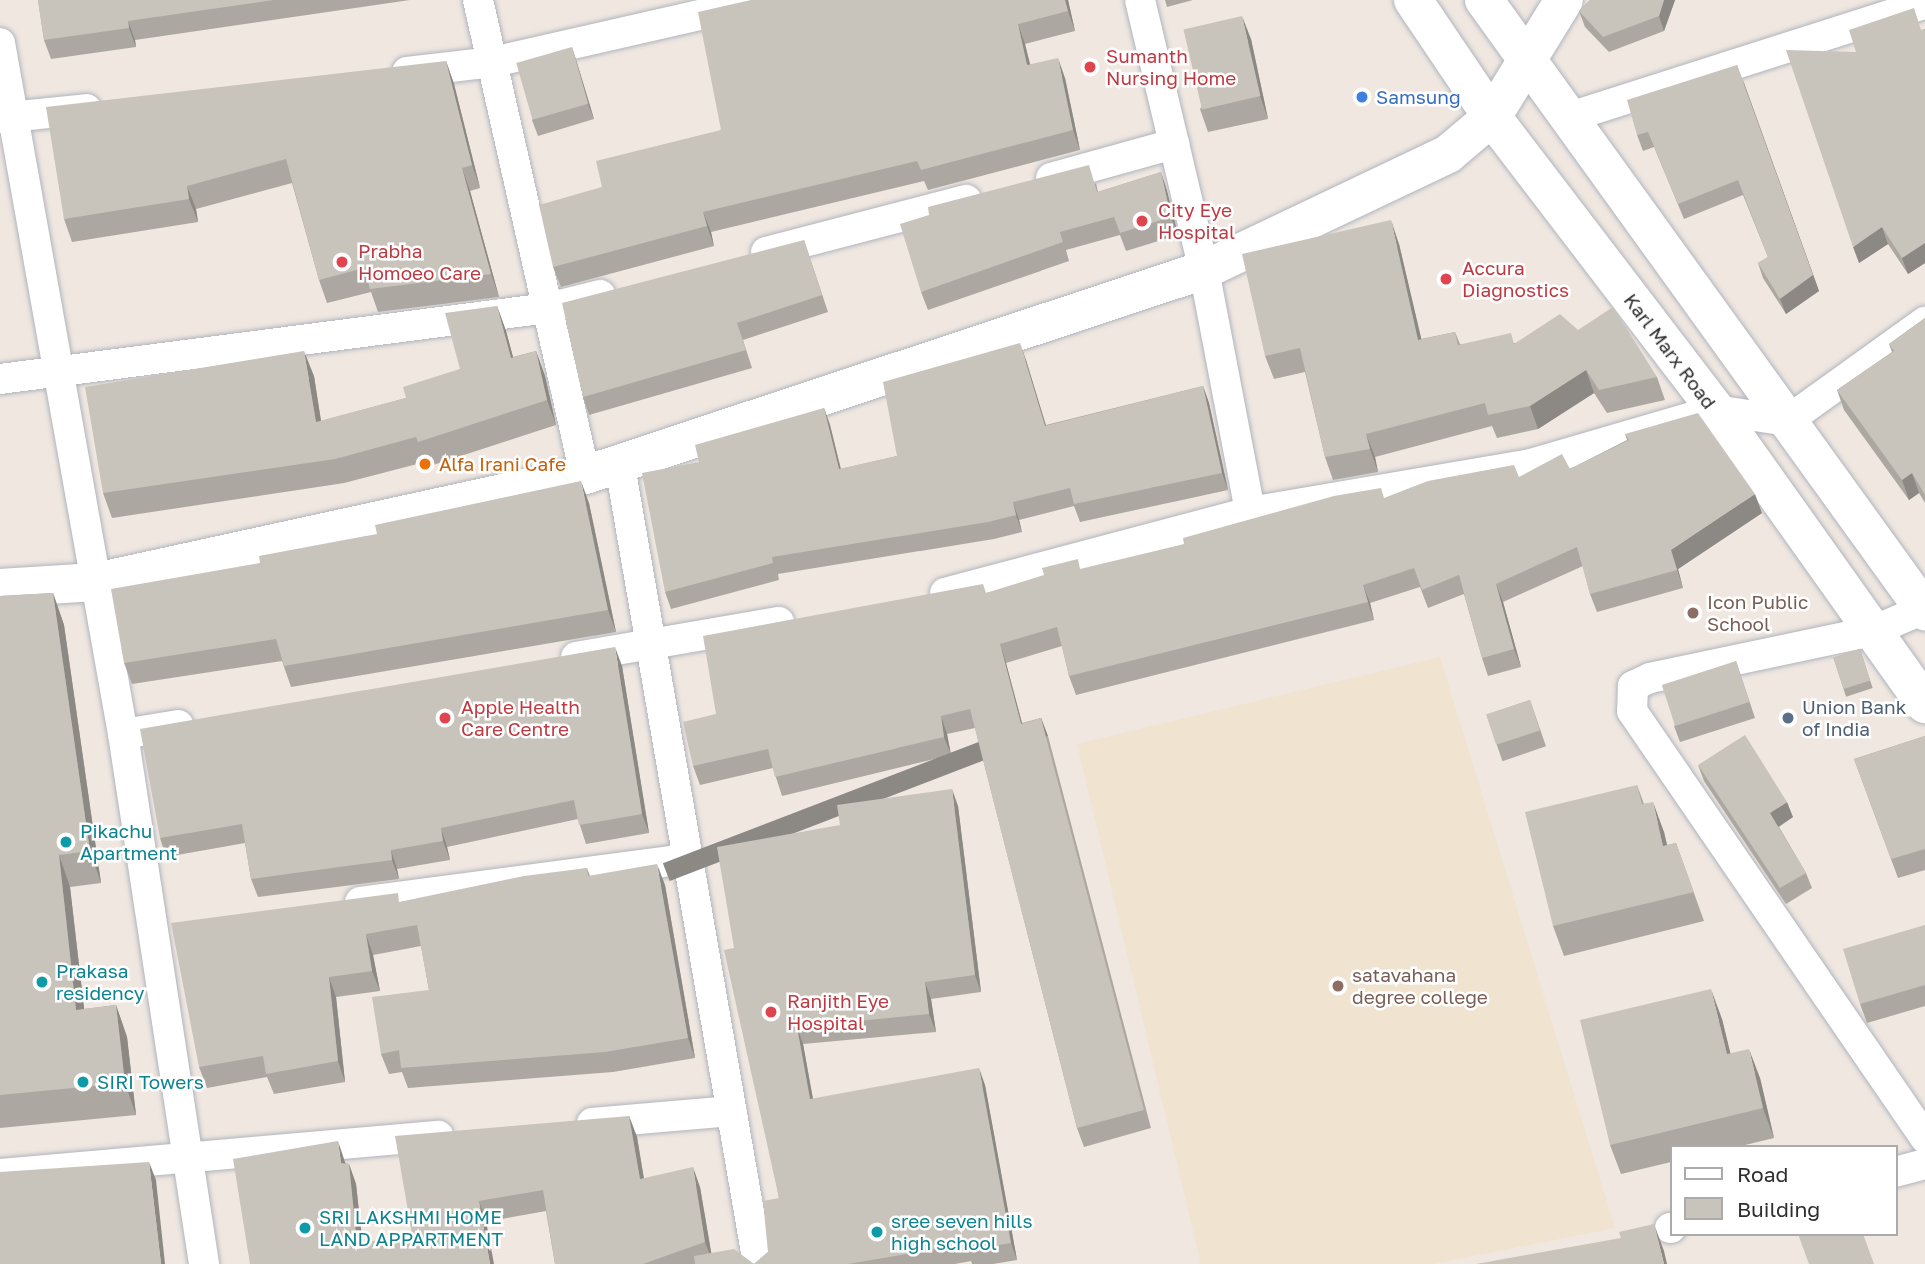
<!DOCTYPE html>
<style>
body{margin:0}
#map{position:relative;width:1925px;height:1264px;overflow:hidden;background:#efe7e0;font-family:"Golos Text",sans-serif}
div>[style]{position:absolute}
.education>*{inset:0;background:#f0e3d0}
.roads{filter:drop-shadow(0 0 2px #b0b4be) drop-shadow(0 0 2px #b0b4be)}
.street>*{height:30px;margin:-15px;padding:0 15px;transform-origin:15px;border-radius:15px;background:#fff}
.secondary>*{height:38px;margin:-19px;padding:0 19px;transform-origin:19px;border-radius:19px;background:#fff}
.wall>*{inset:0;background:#aca8a1;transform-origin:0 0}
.shaded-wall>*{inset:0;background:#8c8883;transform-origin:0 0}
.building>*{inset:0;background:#c8c3bb;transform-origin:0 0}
.dots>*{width:19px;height:19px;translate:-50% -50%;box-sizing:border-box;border:4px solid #fff;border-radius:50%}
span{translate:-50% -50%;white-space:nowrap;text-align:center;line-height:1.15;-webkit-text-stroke:5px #fff;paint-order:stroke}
.health-label{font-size:19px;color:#be3a42}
.left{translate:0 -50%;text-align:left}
.shop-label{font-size:19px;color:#366cbe}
.street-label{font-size:19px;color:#2e2e2e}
.food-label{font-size:19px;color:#c56008}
.education-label{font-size:19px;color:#785e54}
.service-label{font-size:19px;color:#4e5e75}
.culture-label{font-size:19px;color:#0d838f}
.legend{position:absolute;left:1670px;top:1145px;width:228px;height:91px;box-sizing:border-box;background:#fff;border:2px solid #ababab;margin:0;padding:9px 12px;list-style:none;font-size:21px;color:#2e2e2e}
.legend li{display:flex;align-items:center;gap:14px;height:35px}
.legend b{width:35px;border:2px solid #ababab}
</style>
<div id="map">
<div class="education">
<div style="clip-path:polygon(1440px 657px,1615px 1228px,1433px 1264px,1201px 1264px,1077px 744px)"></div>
</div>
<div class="roads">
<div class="street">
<div style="left:478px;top:0;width:487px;rotate:77.3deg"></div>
<div style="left:1140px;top:0;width:277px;rotate:76.7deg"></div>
<div style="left:1204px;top:270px;width:246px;rotate:79.2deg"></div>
<div style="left:0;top:43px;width:702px;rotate:79.91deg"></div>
<div style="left:123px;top:734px;width:536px;rotate:81.31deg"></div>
<div style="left:407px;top:72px;width:87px;rotate:-6.6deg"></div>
<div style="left:493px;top:62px;width:281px;rotate:-12.8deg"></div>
<div style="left:1573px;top:116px;width:369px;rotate:-17.7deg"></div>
<div style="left:0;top:118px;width:87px;rotate:-5.9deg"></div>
<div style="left:1051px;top:178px;width:128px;rotate:-15.5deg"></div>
<div style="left:766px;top:252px;width:207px;rotate:-14.6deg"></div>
<div style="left:0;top:379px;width:553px;rotate:-7.38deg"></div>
<div style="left:548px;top:308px;width:54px;rotate:-14deg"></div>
<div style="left:620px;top:466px;width:810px;rotate:80.19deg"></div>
<div style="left:945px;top:593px;width:316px;rotate:-14.9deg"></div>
<div style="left:1250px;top:512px;width:285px;rotate:-9.7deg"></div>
<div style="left:1531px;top:464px;width:193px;rotate:-16.3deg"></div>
<div style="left:1716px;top:410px;width:72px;rotate:8.8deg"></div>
<div style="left:1787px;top:421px;width:170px;rotate:-35.7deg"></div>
<div style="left:1924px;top:609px;width:56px;rotate:156.7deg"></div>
<div style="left:1873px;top:631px;width:228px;rotate:168.1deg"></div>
<div style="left:1650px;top:678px;width:19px;rotate:155deg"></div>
<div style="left:1633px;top:686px;width:25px;rotate:92deg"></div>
<div style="left:1632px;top:711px;width:518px;rotate:55.54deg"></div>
<div style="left:576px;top:657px;width:206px;rotate:-9.8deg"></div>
<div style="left:123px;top:734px;width:56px;rotate:-9.3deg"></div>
<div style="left:360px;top:902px;width:328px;rotate:-7.5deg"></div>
<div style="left:592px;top:1123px;width:140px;rotate:-4.9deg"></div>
<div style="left:1895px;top:1172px;width:31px;rotate:-15deg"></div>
<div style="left:0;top:1174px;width:440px;rotate:-5deg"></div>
<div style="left:1670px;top:1228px;width:1px"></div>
</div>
<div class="secondary">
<div style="left:1413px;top:0;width:141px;rotate:56deg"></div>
<div style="left:1492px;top:117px;width:369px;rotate:52.6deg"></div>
<div style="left:1716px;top:410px;width:361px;rotate:54.6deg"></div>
<div style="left:1484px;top:0;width:754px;rotate:54.18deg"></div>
<div style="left:0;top:588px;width:96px;rotate:-3.6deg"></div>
<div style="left:96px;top:582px;width:501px;rotate:-12.34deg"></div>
<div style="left:585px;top:475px;width:652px;rotate:-18.32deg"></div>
<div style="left:1204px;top:270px;width:270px;rotate:-25.4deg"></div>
<div style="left:1448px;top:154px;width:57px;rotate:-40.1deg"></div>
<div style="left:1492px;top:117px;width:137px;rotate:-58.4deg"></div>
</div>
</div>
<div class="wall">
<div style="clip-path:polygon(38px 0,410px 0,135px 40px,136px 47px,51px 59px,44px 40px)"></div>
<div style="clip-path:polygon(751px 0,1068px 0,1075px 31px,1025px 44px,1030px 64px,1065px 78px,1080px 150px,928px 190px,924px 181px,711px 232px,714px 246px,561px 287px,553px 267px,602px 187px,721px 130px)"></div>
<div style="clip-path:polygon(1165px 0,1193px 0,1167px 7px)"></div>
<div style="clip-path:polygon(1590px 0,1675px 0,1664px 31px,1609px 52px,1585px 27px,1579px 11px)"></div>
<div style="clip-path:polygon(1925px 29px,1925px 263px,1908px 274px,1888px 244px,1859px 263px,1856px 52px)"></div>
<div style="clip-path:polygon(1251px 39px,1268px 119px,1208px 132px,1200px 109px)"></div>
<div style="clip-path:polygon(572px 47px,577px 63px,594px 119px,538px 136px,532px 120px)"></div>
<div style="clip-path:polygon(446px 61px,454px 84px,480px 188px,470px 191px,499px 297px,378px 312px,371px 292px,327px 303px,319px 280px,292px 183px,196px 209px,198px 222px,72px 242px,64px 219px)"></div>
<div style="clip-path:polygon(1737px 65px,1819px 291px,1786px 314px,1763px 278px,1758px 263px,1768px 257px,1743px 195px,1684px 219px,1654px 147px,1643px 151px,1637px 135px)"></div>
<div style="clip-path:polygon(1161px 172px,1167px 191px,1178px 235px,1126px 251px,1120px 235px,1066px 250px,1069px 261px,928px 310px,921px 292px,1096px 183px,1098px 192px)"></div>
<div style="clip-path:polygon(804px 240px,828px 312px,743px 340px,752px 368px,589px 415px,583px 397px)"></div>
<div style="clip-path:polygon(1399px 244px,1421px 339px,1455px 332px,1460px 344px,1515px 343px,1578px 330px,1657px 377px,1665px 400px,1607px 413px,1594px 393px,1538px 429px,1497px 438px,1492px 426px,1375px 457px,1378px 472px,1333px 480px,1325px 457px,1305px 372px,1274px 379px,1265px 356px)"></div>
<div style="clip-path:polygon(497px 306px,506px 331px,513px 357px,536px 351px,545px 376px,556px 425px,427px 467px,425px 462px,344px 483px,112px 518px,103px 493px,314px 376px,321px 421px,406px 398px,460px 369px)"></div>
<div style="clip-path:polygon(1925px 318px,1925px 503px,1919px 493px,1909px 500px,1844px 410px,1837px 390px,1892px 352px,1889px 344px)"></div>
<div style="clip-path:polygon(1026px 360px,1046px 425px,1203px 386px,1209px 403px,1228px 490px,1080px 522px,1074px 506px,1019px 520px,1022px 532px,994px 539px,778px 574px,779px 580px,671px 609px,665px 592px,699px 462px,824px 408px,830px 425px,841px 469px,897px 456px)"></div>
<div style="clip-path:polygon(1625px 434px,1762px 513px,1678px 569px,1683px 588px,1597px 612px,1590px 594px,1583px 566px,1503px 602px,1521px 667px,1488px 676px,1482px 658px,1464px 594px,1428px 608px,1420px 587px,1370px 603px,1374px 620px,1076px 695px,1069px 676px,1062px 646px,1006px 663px,1022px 723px,1041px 718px,1048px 736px,1151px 1128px,1084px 1147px,1077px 1128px,975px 728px,947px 734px,951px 755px,782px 796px,773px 768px,700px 785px,693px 766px,716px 714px,986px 593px,1385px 498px,1570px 469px,1627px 440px)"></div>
<div style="clip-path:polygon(589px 503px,616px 632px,291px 687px,282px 661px,132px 684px,124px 663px,260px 563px)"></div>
<div style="clip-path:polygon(53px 593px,64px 625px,101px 883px,70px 887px,84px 1009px,116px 1005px,127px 1037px,136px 1115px,0 1128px,0 596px)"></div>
<div style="left:1860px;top:649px;width:41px;height:28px;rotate:72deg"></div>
<div style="clip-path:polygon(1736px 661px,1755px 718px,1680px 742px,1674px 726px)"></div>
<div style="clip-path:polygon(622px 666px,649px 833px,586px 844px,578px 819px,447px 847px,450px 860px,397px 869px,399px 879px,258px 897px,251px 879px,245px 843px,166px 857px,160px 838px)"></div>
<div style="left:1530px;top:700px;width:49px;height:46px;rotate:71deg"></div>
<div style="clip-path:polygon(1925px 736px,1925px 870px,1898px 878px,1854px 759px)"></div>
<div style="clip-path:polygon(1698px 765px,1793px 817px,1779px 827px,1806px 873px,1812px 888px,1786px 904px,1704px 781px)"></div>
<div style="clip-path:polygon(1637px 785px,1644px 804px,1664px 832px,1667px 845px,1676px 843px,1704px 921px,1564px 956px,1553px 926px)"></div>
<div style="clip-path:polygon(958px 806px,981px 992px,931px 999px,936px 1032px,803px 1044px,813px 1099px,985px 1085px,1017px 1260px,993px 1264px,972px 1264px,971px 1261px,955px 1264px,754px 1264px,768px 1252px,779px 1198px,734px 948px)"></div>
<div style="clip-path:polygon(587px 868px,590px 876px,665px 885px,695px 1058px,613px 1072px,408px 1088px,402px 1072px,389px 1074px,381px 1054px,429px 990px,421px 946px,373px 955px,380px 991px,336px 997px,345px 1082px,274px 1094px,267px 1077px,207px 1088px,199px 1067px,401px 902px)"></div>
<div style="clip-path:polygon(1925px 925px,1925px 1006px,1867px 1023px,1860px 1004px)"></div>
<div style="clip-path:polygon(1722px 1019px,1730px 1053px,1760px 1078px,1774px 1138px,1737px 1147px,1671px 1147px,1671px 1162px,1621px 1174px,1610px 1145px)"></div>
<div style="clip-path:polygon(629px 1116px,637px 1137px,644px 1178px,700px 1187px,711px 1253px,754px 1264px,555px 1264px,546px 1211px,250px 1264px,345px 1163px,349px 1164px,356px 1184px,362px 1243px,412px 1234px)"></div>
</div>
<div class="shaded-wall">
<div style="clip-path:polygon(1065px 0,1068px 0,1075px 31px,1068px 11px)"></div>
<div style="clip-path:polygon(1664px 0,1675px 0,1664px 31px,1659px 16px)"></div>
<div style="clip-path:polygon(1242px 16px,1251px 39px,1268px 119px,1260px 96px)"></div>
<div style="clip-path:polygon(128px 21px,135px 40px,136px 47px,129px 28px)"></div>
<div style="clip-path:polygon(1018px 24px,1025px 44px,1035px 85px,1027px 65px)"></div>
<div style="clip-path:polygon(572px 47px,577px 63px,594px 119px,588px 104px)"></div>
<div style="clip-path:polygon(1058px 58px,1065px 78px,1080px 150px,1073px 130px)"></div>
<div style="clip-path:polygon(446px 61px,454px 84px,480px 188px,472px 165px)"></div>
<div style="clip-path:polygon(1743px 80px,1819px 291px,1786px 314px,1780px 299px)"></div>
<div style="clip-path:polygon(462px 168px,470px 191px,499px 297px,491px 274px)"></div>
<div style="clip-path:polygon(1161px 172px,1167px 191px,1178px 235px,1171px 217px)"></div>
<div style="clip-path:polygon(187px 186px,196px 209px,198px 222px,189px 199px)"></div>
<div style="clip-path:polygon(703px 212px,711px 232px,714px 246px,707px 226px)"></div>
<div style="clip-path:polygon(1391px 220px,1399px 244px,1427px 363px,1418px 340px)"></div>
<div style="clip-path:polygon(1882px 227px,1888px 244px,1859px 263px,1853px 247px)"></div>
<div style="clip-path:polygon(1925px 243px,1925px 263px,1908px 274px,1902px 258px)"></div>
<div style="clip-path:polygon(497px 306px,506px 331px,520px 383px,511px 358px)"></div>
<div style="clip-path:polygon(1020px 343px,1026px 360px,1051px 443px,1045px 426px)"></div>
<div style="clip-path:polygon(304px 351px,314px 376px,325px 447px,316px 422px)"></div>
<div style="clip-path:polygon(536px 351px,545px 376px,556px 425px,547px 400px)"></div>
<div style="clip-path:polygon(1586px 370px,1594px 393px,1538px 429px,1530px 406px)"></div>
<div style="clip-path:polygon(1203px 386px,1209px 403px,1228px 490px,1222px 473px)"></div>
<div style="clip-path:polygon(824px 408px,830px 425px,845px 487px,839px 469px)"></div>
<div style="clip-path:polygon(1366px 434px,1375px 457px,1378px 472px,1370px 449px)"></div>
<div style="clip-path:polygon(1912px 473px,1919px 493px,1909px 500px,1902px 480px)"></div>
<div style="clip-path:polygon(581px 481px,589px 503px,616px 632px,608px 610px)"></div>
<div style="clip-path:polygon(1755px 494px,1762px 513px,1678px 569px,1683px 588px,1671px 550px)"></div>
<div style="clip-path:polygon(1013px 502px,1019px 520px,1022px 532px,1016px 515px)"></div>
<div style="clip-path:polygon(1496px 584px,1503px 602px,1521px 667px,1514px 649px)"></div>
<div style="clip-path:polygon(1363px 585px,1370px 603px,1374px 620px,1368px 602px)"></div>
<div style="clip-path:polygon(53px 593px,64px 625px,101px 883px,90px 851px)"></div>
<div style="clip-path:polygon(1000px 644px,1006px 663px,1027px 742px,1021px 724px)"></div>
<div style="clip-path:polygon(615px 647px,622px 666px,649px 833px,642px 814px)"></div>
<div style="clip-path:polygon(941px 716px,947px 734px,951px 755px,944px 737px)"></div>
<div style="left:1041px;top:718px;width:19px;height:405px;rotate:69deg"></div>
<div style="clip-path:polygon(952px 789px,958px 806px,981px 992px,975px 975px)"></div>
<div style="clip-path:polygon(1653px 802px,1664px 832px,1674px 876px,1663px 846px)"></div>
<div style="clip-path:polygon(1787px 802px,1793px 817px,1776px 828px,1770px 813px)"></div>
<div style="clip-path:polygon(441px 828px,447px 847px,450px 860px,443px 841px)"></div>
<div style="clip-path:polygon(391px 850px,397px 869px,399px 879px,392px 860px)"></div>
<div style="clip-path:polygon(59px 855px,70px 887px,88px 1042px,76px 1010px)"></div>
<div style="clip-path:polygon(657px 864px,665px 885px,695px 1058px,688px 1038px)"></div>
<div style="clip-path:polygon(366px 934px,373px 955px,380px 991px,372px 971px)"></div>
<div style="clip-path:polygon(329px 977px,336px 997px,345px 1082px,338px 1061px)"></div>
<div style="clip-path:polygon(925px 982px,931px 999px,936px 1032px,929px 1014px)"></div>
<div style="clip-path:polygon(1711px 989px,1722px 1019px,1738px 1084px,1727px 1054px)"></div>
<div style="clip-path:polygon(116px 1005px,127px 1037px,136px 1115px,125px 1083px)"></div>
<div style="clip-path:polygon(797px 1027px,803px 1044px,816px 1116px,810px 1099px)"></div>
<div style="clip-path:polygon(1749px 1049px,1760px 1078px,1774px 1138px,1763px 1108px)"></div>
<div style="clip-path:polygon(979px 1068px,985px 1085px,1017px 1260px,1011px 1243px)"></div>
<div style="clip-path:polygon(629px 1116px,637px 1137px,647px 1199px,640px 1179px)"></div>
<div style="clip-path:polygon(338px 1141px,345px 1162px,349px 1183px,341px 1163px)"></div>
<div style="clip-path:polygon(149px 1162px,156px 1180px,165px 1264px,161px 1264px)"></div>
<div style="clip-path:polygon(349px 1164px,356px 1184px,365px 1264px,357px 1244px)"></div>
<div style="clip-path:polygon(693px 1167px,700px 1187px,713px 1263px,705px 1242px)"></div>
<div style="clip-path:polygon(479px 1201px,486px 1221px,494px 1264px,490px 1264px)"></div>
<div style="clip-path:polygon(1654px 1224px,1664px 1251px,1667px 1264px,1664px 1264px)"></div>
</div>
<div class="building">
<div style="clip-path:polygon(38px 0,274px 0,128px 21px,129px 28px,44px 40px)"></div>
<div style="clip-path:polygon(751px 0,1065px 0,1068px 11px,1018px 24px,1027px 65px,1058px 58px,1073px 130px,921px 170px,917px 161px,703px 212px,707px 226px,553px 267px,539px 205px,602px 187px,596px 161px,721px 130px,698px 12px)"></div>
<div style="clip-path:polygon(1590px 0,1664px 0,1659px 16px,1603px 37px,1579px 11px)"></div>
<div style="clip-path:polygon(1914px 8px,1921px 30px,1925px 29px,1925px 243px,1902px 258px,1882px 227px,1853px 247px,1786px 50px,1856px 52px,1849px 30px)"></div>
<div style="left:1242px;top:16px;width:82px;height:60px;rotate:77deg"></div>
<div style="left:572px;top:47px;width:59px;height:58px;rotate:74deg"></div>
<div style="clip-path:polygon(446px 61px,472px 165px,462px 168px,491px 274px,370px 289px,364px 268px,319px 280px,286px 159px,187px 186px,189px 199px,64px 219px,46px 107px)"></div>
<div style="clip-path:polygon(1737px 65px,1813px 275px,1780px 299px,1758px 263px,1768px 257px,1738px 180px,1678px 204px,1648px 132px,1637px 135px,1627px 100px)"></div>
<div style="clip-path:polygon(1089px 165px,1097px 192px,1161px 172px,1171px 217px,1120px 233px,1114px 217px,1060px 232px,1063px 242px,921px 292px,900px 224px,929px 215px,928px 207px)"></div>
<div style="clip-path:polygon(1391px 220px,1418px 340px,1455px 332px,1458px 345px,1511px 333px,1514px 344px,1560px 314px,1578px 330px,1613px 307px,1657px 377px,1599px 390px,1586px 370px,1530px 406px,1488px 415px,1485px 403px,1366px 434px,1370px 449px,1325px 457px,1300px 348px,1265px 356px,1242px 254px)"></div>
<div style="clip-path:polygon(804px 240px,822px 295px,737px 323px,746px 350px,583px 397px,562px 303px)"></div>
<div style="clip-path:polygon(497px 306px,511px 358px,536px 351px,547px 400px,418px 442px,416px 437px,335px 459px,103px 493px,85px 387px,304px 351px,316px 422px,406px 398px,403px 387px,460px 369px,445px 313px)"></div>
<div style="clip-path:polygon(1925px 318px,1925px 495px,1912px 473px,1902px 480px,1837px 390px,1894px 351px,1889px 344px)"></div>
<div style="clip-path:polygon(1020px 343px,1045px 426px,1203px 386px,1222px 473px,1074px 504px,1070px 488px,1013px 502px,1016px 515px,988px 522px,772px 557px,773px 563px,665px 592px,642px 473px,699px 462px,695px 445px,824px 408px,839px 469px,897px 456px,883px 382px)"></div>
<div style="clip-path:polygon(1698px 413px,1755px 494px,1671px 550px,1677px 570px,1590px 594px,1577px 547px,1496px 584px,1514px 649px,1482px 658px,1459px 575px,1422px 590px,1414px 568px,1363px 585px,1368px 602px,1069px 676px,1057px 627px,1000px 644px,1021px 724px,1041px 718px,1144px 1110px,1077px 1128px,970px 709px,941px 716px,944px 737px,775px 777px,768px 749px,693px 766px,683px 722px,716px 714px,703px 636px,983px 584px,986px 593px,1044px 575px,1042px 568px,1078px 559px,1080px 569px,1184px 544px,1183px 538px,1334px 496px,1381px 488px,1384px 498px,1428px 481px,1514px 465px,1519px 477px,1562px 454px,1570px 469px,1629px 440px,1625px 434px)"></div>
<div style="clip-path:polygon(581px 481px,608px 610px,284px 666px,276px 639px,124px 663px,111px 589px,260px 563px,259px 556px,377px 534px,375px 525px)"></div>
<div style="clip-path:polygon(53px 593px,90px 851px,59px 855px,76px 1010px,116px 1005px,125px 1083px,0 1095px,0 596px)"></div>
<div style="clip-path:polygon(615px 647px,642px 814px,579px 825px,574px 800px,441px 828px,443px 841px,391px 850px,392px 860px,251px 879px,242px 824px,160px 838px,140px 729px)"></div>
<div style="left:1860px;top:649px;width:33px;height:28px;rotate:72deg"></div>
<div style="left:1736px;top:661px;width:43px;height:78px;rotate:72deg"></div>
<div style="left:1530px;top:700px;width:32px;height:46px;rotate:72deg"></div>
<div style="clip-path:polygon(1745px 735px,1787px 802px,1770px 813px,1806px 873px,1780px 888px,1698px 765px)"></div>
<div style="clip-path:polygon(1925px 736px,1925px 849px,1891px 859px,1854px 759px)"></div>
<div style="clip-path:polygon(1637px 785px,1642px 804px,1653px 802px,1663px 846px,1676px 843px,1694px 892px,1553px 926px,1525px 812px)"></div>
<div style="clip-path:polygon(952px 789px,975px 975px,925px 982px,929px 1014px,797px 1027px,810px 1099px,979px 1068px,1011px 1243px,967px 1250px,966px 1244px,848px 1264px,754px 1264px,768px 1252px,763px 1201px,779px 1198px,724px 950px,734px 948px,717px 847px,840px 825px,837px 805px)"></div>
<div style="clip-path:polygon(657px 864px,688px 1038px,605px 1052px,401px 1068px,399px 1050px,381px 1054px,372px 997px,429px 990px,417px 925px,366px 934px,372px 971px,329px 977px,338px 1061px,266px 1074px,263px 1056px,199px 1067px,171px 923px,398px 893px,399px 902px,524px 876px,587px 868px,588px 876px)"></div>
<div style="clip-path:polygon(1925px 925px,1925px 985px,1860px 1004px,1843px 949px)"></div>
<div style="clip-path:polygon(1711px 989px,1727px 1054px,1749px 1049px,1763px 1108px,1610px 1145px,1580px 1020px)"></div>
<div style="clip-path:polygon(629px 1116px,640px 1179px,693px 1167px,705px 1242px,643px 1264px,555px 1264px,543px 1190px,479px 1201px,490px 1264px,250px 1264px,233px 1159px,338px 1141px,341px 1163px,349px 1164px,357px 1244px,412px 1234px,395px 1136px)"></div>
<div style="clip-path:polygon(149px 1162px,161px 1264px,0 1264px,0 1172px)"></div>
<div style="clip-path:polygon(1654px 1224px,1664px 1264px,1476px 1264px,1621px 1238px,1619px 1232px)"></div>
<div style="clip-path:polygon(1798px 1234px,1863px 1234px,1874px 1264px,1809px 1264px)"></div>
<div style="clip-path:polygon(734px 1249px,754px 1264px,695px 1264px,694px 1256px)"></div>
</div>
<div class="dots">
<div style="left:1090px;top:67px;background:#e0444e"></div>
<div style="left:1362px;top:97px;background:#3f7fe0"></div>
<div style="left:1142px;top:221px;background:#e0444e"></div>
<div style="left:342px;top:262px;background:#e0444e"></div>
<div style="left:1446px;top:279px;background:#e0444e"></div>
<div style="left:425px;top:464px;background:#e8710a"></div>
<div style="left:1693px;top:613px;background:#8d6e63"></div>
<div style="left:445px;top:718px;background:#e0444e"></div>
<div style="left:1788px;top:718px;background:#5c6f8a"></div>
<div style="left:66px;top:842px;background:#0f9aa8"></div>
<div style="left:42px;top:982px;background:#0f9aa8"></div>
<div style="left:1338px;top:986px;background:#8d6e63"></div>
<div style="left:771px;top:1012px;background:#e0444e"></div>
<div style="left:83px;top:1082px;background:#0f9aa8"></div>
<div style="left:305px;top:1228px;background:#0f9aa8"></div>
<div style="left:877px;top:1232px;background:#0f9aa8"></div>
</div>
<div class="health-label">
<span class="left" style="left:1106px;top:67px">Sumanth<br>Nursing Home</span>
<span class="left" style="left:1158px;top:221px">City Eye<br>Hospital</span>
<span class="left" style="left:358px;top:262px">Prabha<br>Homoeo Care</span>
<span class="left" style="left:1462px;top:279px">Accura<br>Diagnostics</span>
<span class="left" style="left:461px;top:718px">Apple Health<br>Care Centre</span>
<span class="left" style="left:787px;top:1012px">Ranjith Eye<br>Hospital</span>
</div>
<div class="shop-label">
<span class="left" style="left:1376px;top:97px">Samsung</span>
</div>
<div class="street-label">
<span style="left:1670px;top:351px;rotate:53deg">Karl Marx Road</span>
</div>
<div class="food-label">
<span class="left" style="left:439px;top:464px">Alfa Irani Cafe</span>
</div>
<div class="education-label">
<span class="left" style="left:1707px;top:613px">Icon Public<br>School</span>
<span class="left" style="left:1352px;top:986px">satavahana<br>degree college</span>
</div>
<div class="service-label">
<span class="left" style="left:1802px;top:718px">Union Bank<br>of India</span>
</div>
<div class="culture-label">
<span class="left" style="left:80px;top:842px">Pikachu<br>Apartment</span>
<span class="left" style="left:56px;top:982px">Prakasa<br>residency</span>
<span class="left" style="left:97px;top:1082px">SIRI Towers</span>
<span class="left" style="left:319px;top:1228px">SRI LAKSHMI HOME<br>LAND APPARTMENT</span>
<span class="left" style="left:891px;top:1232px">sree seven hills<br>high school</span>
</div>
<ul class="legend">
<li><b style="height:9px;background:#fff"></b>Road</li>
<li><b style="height:19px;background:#c8c3bb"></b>Building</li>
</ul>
</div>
